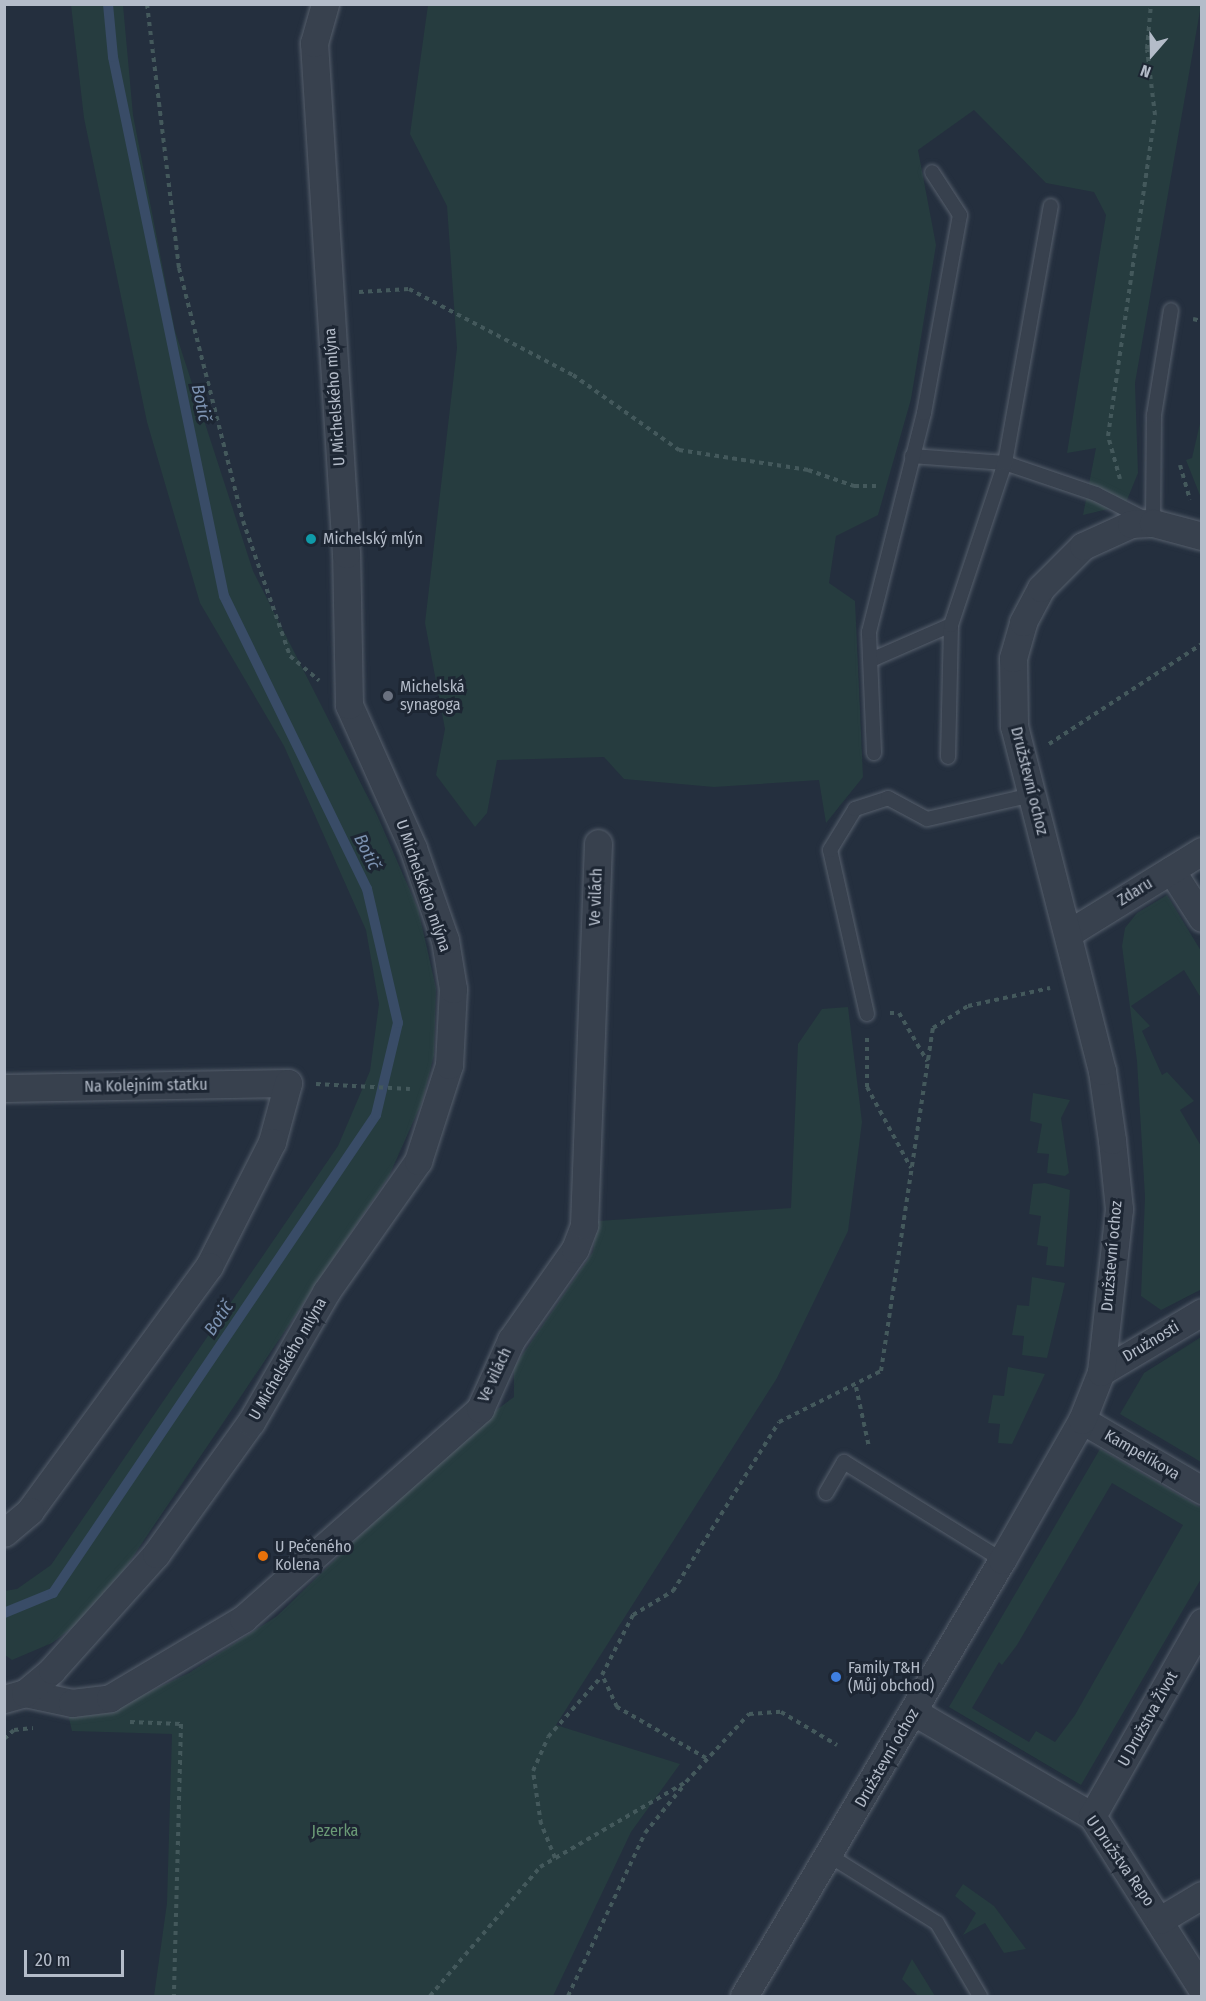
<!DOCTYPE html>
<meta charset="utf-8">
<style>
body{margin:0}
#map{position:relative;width:1206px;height:2001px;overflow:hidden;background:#242f3e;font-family:"Fira Sans Condensed",sans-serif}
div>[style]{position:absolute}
.green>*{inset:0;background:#263c3f}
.stream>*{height:10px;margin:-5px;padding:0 5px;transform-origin:5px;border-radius:5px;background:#394c67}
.path>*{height:4px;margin-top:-2px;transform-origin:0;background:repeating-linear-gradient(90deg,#44595c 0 4.5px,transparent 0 9px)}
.roads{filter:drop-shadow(0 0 2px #565f6c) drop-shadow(0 0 2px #565f6c)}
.service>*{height:14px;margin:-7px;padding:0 7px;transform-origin:7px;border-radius:7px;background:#38414e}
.minor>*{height:27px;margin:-13.5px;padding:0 13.5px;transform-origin:13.5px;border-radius:13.5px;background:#38414e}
.dots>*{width:16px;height:16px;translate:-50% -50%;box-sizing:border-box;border:3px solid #1d2633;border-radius:50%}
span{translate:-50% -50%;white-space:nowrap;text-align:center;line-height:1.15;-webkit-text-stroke:6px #1d2633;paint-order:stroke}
.street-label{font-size:16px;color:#b4bcc9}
.poi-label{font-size:16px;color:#b4bcc9}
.left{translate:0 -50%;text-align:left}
.park-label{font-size:16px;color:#6b9a76}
.water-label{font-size:18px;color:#7c92b1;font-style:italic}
.frame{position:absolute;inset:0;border:6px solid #b4bcc9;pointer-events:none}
.north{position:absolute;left:1122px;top:24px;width:60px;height:60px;-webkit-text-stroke:4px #1d2633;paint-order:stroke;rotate:200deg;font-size:16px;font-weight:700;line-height:24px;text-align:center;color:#b4bcc9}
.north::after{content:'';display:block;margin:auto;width:21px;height:27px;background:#b4bcc9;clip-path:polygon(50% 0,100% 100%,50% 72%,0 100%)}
.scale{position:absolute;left:24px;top:1950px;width:100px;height:27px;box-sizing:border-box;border:3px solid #b4bcc9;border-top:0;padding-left:8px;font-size:18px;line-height:21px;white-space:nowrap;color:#b4bcc9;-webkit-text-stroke:4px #1d2633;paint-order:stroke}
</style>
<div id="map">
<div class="green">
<div style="clip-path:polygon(71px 5px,123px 5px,133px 115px,175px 331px,253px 571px,377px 815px,418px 909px,436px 988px,434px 1055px,422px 1102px,389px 1176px,124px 1570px,89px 1615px,52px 1643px,12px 1660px,5px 1655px,4px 1591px,17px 1589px,51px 1565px,338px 1146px,370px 1071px,379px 1004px,366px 930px,284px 746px,200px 603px,147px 422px,84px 118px)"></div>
<div style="clip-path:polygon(428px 5px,1201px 5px,1135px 383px,1138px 473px,1125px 505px,1083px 515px,1096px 448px,1067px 453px,1106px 215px,1094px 192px,1046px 183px,974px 110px,918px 150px,936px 245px,911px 399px,878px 515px,836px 536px,829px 583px,855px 601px,863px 777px,826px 823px,819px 780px,714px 787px,624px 779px,604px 757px,497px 760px,487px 813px,475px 827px,436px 775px,445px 729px,425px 623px,457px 348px,447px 206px,410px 134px)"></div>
<div style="clip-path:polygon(1201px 419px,1202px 498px,1201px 498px,1186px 460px,1192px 458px)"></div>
<div style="clip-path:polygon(1167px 895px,1201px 951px,1201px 998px,1184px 970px,1131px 1006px,1150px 1026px,1142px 1031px,1162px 1075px,1167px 1072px,1194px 1101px,1180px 1110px,1201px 1146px,1202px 1289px,1161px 1310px,1141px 1296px,1145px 1197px,1137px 1061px,1122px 946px,1125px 928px,1137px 913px)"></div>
<div style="clip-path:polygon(848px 1007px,862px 1122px,848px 1231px,777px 1378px,556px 1725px,680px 1764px,631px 1832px,553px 1996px,154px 1996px,167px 1903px,172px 1734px,72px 1731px,68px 1714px,108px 1711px,189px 1673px,277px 1616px,470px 1429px,514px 1397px,514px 1367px,593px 1252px,598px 1221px,791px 1208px,798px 1044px,822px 1009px)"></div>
<div style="clip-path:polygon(1033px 1093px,1070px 1100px,1061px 1118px,1069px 1173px,1065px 1176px,1047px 1173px,1049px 1154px,1037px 1153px,1042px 1124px,1030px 1121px)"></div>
<div style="clip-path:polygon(1045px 1183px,1070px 1190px,1064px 1267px,1046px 1265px,1048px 1247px,1037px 1245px,1041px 1216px,1029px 1214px,1033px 1184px)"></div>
<div style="clip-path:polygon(1032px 1277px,1065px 1283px,1047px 1358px,1022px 1355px,1024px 1336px,1012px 1335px,1017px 1305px,1029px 1306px)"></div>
<div style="clip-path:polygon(1201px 1337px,1201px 1462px,1120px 1414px,1144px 1373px)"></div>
<div style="clip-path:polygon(1008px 1367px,1045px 1374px,1012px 1444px,998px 1443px,1000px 1424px,988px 1423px,993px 1395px,1004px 1396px)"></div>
<div style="clip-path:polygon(evenodd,1100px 1449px,1201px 1508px,1201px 1579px,1081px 1785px,949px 1707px,1100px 1449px,1112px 1483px,1183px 1525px,1075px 1715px,1055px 1742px,1036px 1731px,1029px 1742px,972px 1708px,999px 1662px,1002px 1665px,1017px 1645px,1112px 1483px)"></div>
<div style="clip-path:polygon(963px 1884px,994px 1906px,1026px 1949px,1004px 1953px,985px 1923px,963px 1935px,976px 1913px,955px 1896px)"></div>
<div style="clip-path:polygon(912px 1959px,935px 1996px,918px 1996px,902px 1979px)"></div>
</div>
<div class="stream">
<div style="left:4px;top:1613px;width:53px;rotate:-22.2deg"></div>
<div style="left:53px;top:1593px;width:577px;rotate:-55.95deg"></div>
<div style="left:376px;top:1115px;width:95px;rotate:-76.6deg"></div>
<div style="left:398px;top:1023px;width:138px;rotate:-103deg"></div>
<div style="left:367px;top:889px;width:326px;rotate:-116deg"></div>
<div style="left:224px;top:596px;width:550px;rotate:-101.64deg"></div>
<div style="left:113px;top:57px;width:53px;rotate:-95.4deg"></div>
</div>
<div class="path">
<div style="left:147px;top:4px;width:266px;rotate:83.1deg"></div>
<div style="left:179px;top:268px;width:261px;rotate:75.8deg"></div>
<div style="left:243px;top:521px;width:143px;rotate:70.8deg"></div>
<div style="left:290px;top:656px;width:38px;rotate:40deg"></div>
<div style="left:359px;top:292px;width:50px;rotate:-3.4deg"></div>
<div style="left:409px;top:289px;width:185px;rotate:27.7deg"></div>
<div style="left:573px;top:375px;width:130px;rotate:35.3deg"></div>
<div style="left:679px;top:450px;width:131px;rotate:8.8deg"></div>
<div style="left:808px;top:470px;width:49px;rotate:19.2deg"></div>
<div style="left:854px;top:486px;width:27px"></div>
<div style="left:1193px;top:319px;width:9px;rotate:13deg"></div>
<div style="left:1180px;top:465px;width:36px;rotate:74deg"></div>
<div style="left:1120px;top:479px;width:45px;rotate:-105.6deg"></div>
<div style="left:1108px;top:436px;width:324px;rotate:-81.7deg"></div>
<div style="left:1155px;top:115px;width:66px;rotate:-96.9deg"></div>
<div style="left:1147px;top:49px;width:45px;rotate:-84.9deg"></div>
<div style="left:1049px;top:744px;width:183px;rotate:-33.2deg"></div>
<div style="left:890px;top:1013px;width:9px"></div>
<div style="left:899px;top:1013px;width:56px;rotate:59.7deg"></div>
<div style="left:867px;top:1038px;width:49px;rotate:90deg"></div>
<div style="left:867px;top:1087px;width:92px;rotate:61.5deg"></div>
<div style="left:316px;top:1084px;width:94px;rotate:3deg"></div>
<div style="left:856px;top:1387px;width:61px;rotate:77.8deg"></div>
<div style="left:130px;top:1722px;width:51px;rotate:2.2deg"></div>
<div style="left:181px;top:1724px;width:272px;rotate:91.5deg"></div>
<div style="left:4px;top:1739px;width:13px;rotate:-42deg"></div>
<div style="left:14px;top:1730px;width:19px;rotate:-6deg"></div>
<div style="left:706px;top:1758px;width:103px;rotate:-150.2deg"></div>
<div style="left:617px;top:1707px;width:35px;rotate:-115deg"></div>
<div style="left:602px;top:1675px;width:68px;rotate:-62.7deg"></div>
<div style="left:633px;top:1615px;width:47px;rotate:-31deg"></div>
<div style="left:673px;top:1591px;width:199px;rotate:-57.9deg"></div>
<div style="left:779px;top:1422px;width:114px;rotate:-26.6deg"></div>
<div style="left:881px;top:1371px;width:347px;rotate:-81.4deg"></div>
<div style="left:933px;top:1028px;width:41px;rotate:-32.2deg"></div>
<div style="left:968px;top:1006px;width:84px;rotate:-12.4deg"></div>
<div style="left:555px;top:1858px;width:37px;rotate:-112deg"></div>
<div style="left:541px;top:1824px;width:54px;rotate:-98.6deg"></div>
<div style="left:533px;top:1771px;width:37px;rotate:-66deg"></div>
<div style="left:548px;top:1737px;width:81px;rotate:-48.5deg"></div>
<div style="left:430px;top:1996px;width:170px;rotate:-49.5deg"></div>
<div style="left:540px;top:1867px;width:169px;rotate:-30.2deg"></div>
<div style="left:686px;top:1782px;width:93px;rotate:-47.2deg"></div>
<div style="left:749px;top:1714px;width:32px;rotate:-4deg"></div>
<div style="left:781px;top:1712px;width:65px;rotate:30.5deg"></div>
<div style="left:568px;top:1996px;width:180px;rotate:-64.7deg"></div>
<div style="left:645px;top:1833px;width:62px;rotate:-50.9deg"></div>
</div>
<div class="roads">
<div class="service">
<div style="left:912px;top:456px;width:93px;rotate:4.3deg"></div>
<div style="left:1005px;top:463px;width:96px;rotate:18.8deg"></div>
<div style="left:1096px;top:494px;width:64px;rotate:27deg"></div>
<div style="left:1153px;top:523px;width:108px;rotate:-89.5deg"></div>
<div style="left:1154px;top:415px;width:106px;rotate:-80.8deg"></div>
<div style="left:871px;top:660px;width:87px;rotate:-23.6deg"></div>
<div style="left:874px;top:753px;width:121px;rotate:-92.4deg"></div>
<div style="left:869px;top:632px;width:226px;rotate:-75.9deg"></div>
<div style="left:924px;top:413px;width:201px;rotate:-79.7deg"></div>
<div style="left:960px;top:215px;width:51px;rotate:-123.1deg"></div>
<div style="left:948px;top:757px;width:132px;rotate:-88.7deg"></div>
<div style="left:951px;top:625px;width:171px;rotate:-71.6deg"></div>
<div style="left:1005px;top:463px;width:261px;rotate:-79.9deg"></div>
<div style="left:867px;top:1014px;width:168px;rotate:-102.7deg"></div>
<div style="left:830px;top:850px;width:48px;rotate:-58.6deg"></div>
<div style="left:855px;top:809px;width:35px;rotate:-18deg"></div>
<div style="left:888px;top:798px;width:44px;rotate:28.3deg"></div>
<div style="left:927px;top:819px;width:108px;rotate:-12.9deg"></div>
<div style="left:826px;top:1493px;width:36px;rotate:-60deg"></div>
<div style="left:844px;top:1462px;width:186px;rotate:31.8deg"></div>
<div style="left:830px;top:1856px;width:126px;rotate:32.1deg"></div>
<div style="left:937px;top:1923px;width:85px;rotate:59.5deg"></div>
</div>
<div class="minor">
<div style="left:1171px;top:870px;width:57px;rotate:57.1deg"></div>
<div style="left:1069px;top:933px;width:156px;rotate:-31.7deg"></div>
<div style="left:4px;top:1088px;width:284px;rotate:-1deg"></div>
<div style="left:288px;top:1083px;width:61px;rotate:105.2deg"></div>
<div style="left:272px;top:1142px;width:139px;rotate:116.9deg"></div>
<div style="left:209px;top:1266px;width:303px;rotate:126.2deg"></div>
<div style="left:30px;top:1511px;width:34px;rotate:140deg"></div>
<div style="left:1101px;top:1372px;width:117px;rotate:-30.7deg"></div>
<div style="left:1082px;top:1420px;width:139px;rotate:30.3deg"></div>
<div style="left:25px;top:1693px;width:48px;rotate:12deg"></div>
<div style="left:72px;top:1703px;width:38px;rotate:-7deg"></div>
<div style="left:110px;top:1698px;width:155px;rotate:-30.7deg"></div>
<div style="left:243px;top:1619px;width:317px;rotate:-41.5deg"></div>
<div style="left:480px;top:1409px;width:76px;rotate:-65.8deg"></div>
<div style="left:511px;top:1340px;width:111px;rotate:-54.9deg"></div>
<div style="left:575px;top:1249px;width:26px;rotate:-69deg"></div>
<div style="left:584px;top:1225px;width:382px;rotate:-87.9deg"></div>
<div style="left:4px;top:1699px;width:22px;rotate:-16deg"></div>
<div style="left:25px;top:1693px;width:35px;rotate:-40deg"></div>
<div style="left:52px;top:1670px;width:156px;rotate:-48.1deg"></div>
<div style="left:156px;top:1554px;width:163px;rotate:-54.3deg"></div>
<div style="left:251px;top:1422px;width:150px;rotate:-60deg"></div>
<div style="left:326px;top:1292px;width:160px;rotate:-54.9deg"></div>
<div style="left:418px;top:1161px;width:101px;rotate:-72.1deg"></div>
<div style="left:449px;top:1065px;width:76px;rotate:-87deg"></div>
<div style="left:453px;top:989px;width:50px;rotate:-99.3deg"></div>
<div style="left:445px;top:940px;width:97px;rotate:-109.2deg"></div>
<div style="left:413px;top:848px;width:157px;rotate:-114.1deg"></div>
<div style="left:349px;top:705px;width:151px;rotate:-91.1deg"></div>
<div style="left:346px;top:554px;width:512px;rotate:-93.58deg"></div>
<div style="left:314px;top:43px;width:41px;rotate:-74.2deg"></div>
<div style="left:914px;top:1712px;width:206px;rotate:30.3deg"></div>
<div style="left:1092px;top:1816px;width:205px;rotate:57.6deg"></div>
<div style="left:1092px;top:1816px;width:223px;rotate:-60.4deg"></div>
<div style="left:1160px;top:1920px;width:49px;rotate:-30.8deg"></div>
<div style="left:744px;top:1996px;width:507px;rotate:-59.39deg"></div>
<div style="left:1002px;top:1560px;width:161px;rotate:-60.3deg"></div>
<div style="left:1082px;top:1420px;width:52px;rotate:-68.4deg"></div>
<div style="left:1101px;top:1372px;width:164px;rotate:-83.7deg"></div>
<div style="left:1119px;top:1209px;width:69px;rotate:-95.8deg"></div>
<div style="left:1112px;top:1140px;width:70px;rotate:-98.2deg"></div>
<div style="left:1102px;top:1071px;width:356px;rotate:-104.3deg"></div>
<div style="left:1014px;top:726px;width:68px;rotate:-90.8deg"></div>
<div style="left:1013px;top:658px;width:37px;rotate:-74deg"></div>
<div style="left:1023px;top:622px;width:38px;rotate:-62deg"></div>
<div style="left:1041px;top:588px;width:59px;rotate:-45deg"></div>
<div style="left:1083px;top:546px;width:53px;rotate:-24.6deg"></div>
<div style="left:1131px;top:524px;width:22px;rotate:-3deg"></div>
<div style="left:1153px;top:523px;width:51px;rotate:14.9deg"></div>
</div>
</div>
<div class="dots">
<div style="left:311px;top:539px;background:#0f9aa8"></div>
<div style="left:388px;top:696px;background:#6b7280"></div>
<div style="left:263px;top:1556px;background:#e8710a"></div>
<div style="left:836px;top:1677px;background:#3f7fe0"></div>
</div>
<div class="street-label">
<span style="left:335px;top:397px;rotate:-94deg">U Michelského mlýna</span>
<span style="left:1029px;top:781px;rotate:76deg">Družstevní ochoz</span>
<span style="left:423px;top:886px;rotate:71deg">U Michelského mlýna</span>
<span style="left:1135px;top:892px;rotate:-32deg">Zdaru</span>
<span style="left:596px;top:897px;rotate:-88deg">Ve vilách</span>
<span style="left:146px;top:1086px;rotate:-1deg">Na Kolejním statku</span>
<span style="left:1112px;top:1256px;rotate:-85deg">Družstevní ochoz</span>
<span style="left:1151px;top:1342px;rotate:-31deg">Družnosti</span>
<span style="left:288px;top:1359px;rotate:-60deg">U Michelského mlýna</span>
<span style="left:495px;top:1375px;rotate:-65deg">Ve vilách</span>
<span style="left:1142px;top:1455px;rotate:30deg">Kampelíkova</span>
<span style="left:1148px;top:1719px;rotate:-61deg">U Družstva Život</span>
<span style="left:887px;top:1758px;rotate:-60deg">Družstevní ochoz</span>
<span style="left:1120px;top:1861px;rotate:55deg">U Družstva Repo</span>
</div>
<div class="poi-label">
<span class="left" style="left:323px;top:539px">Michelský mlýn</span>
<span class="left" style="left:400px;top:696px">Michelská<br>synagoga</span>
<span class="left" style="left:275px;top:1556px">U Pečeného<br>Kolena</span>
<span class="left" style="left:848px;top:1677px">Family T&amp;H<br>(Můj obchod)</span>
</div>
<div class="park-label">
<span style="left:335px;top:1831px">Jezerka</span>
</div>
<div class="water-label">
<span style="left:201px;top:403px;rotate:78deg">Botič</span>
<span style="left:367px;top:852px;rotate:64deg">Botič</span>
<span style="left:219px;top:1318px;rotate:-56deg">Botič</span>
</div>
<div class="frame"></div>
<div class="north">N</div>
<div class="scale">20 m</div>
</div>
